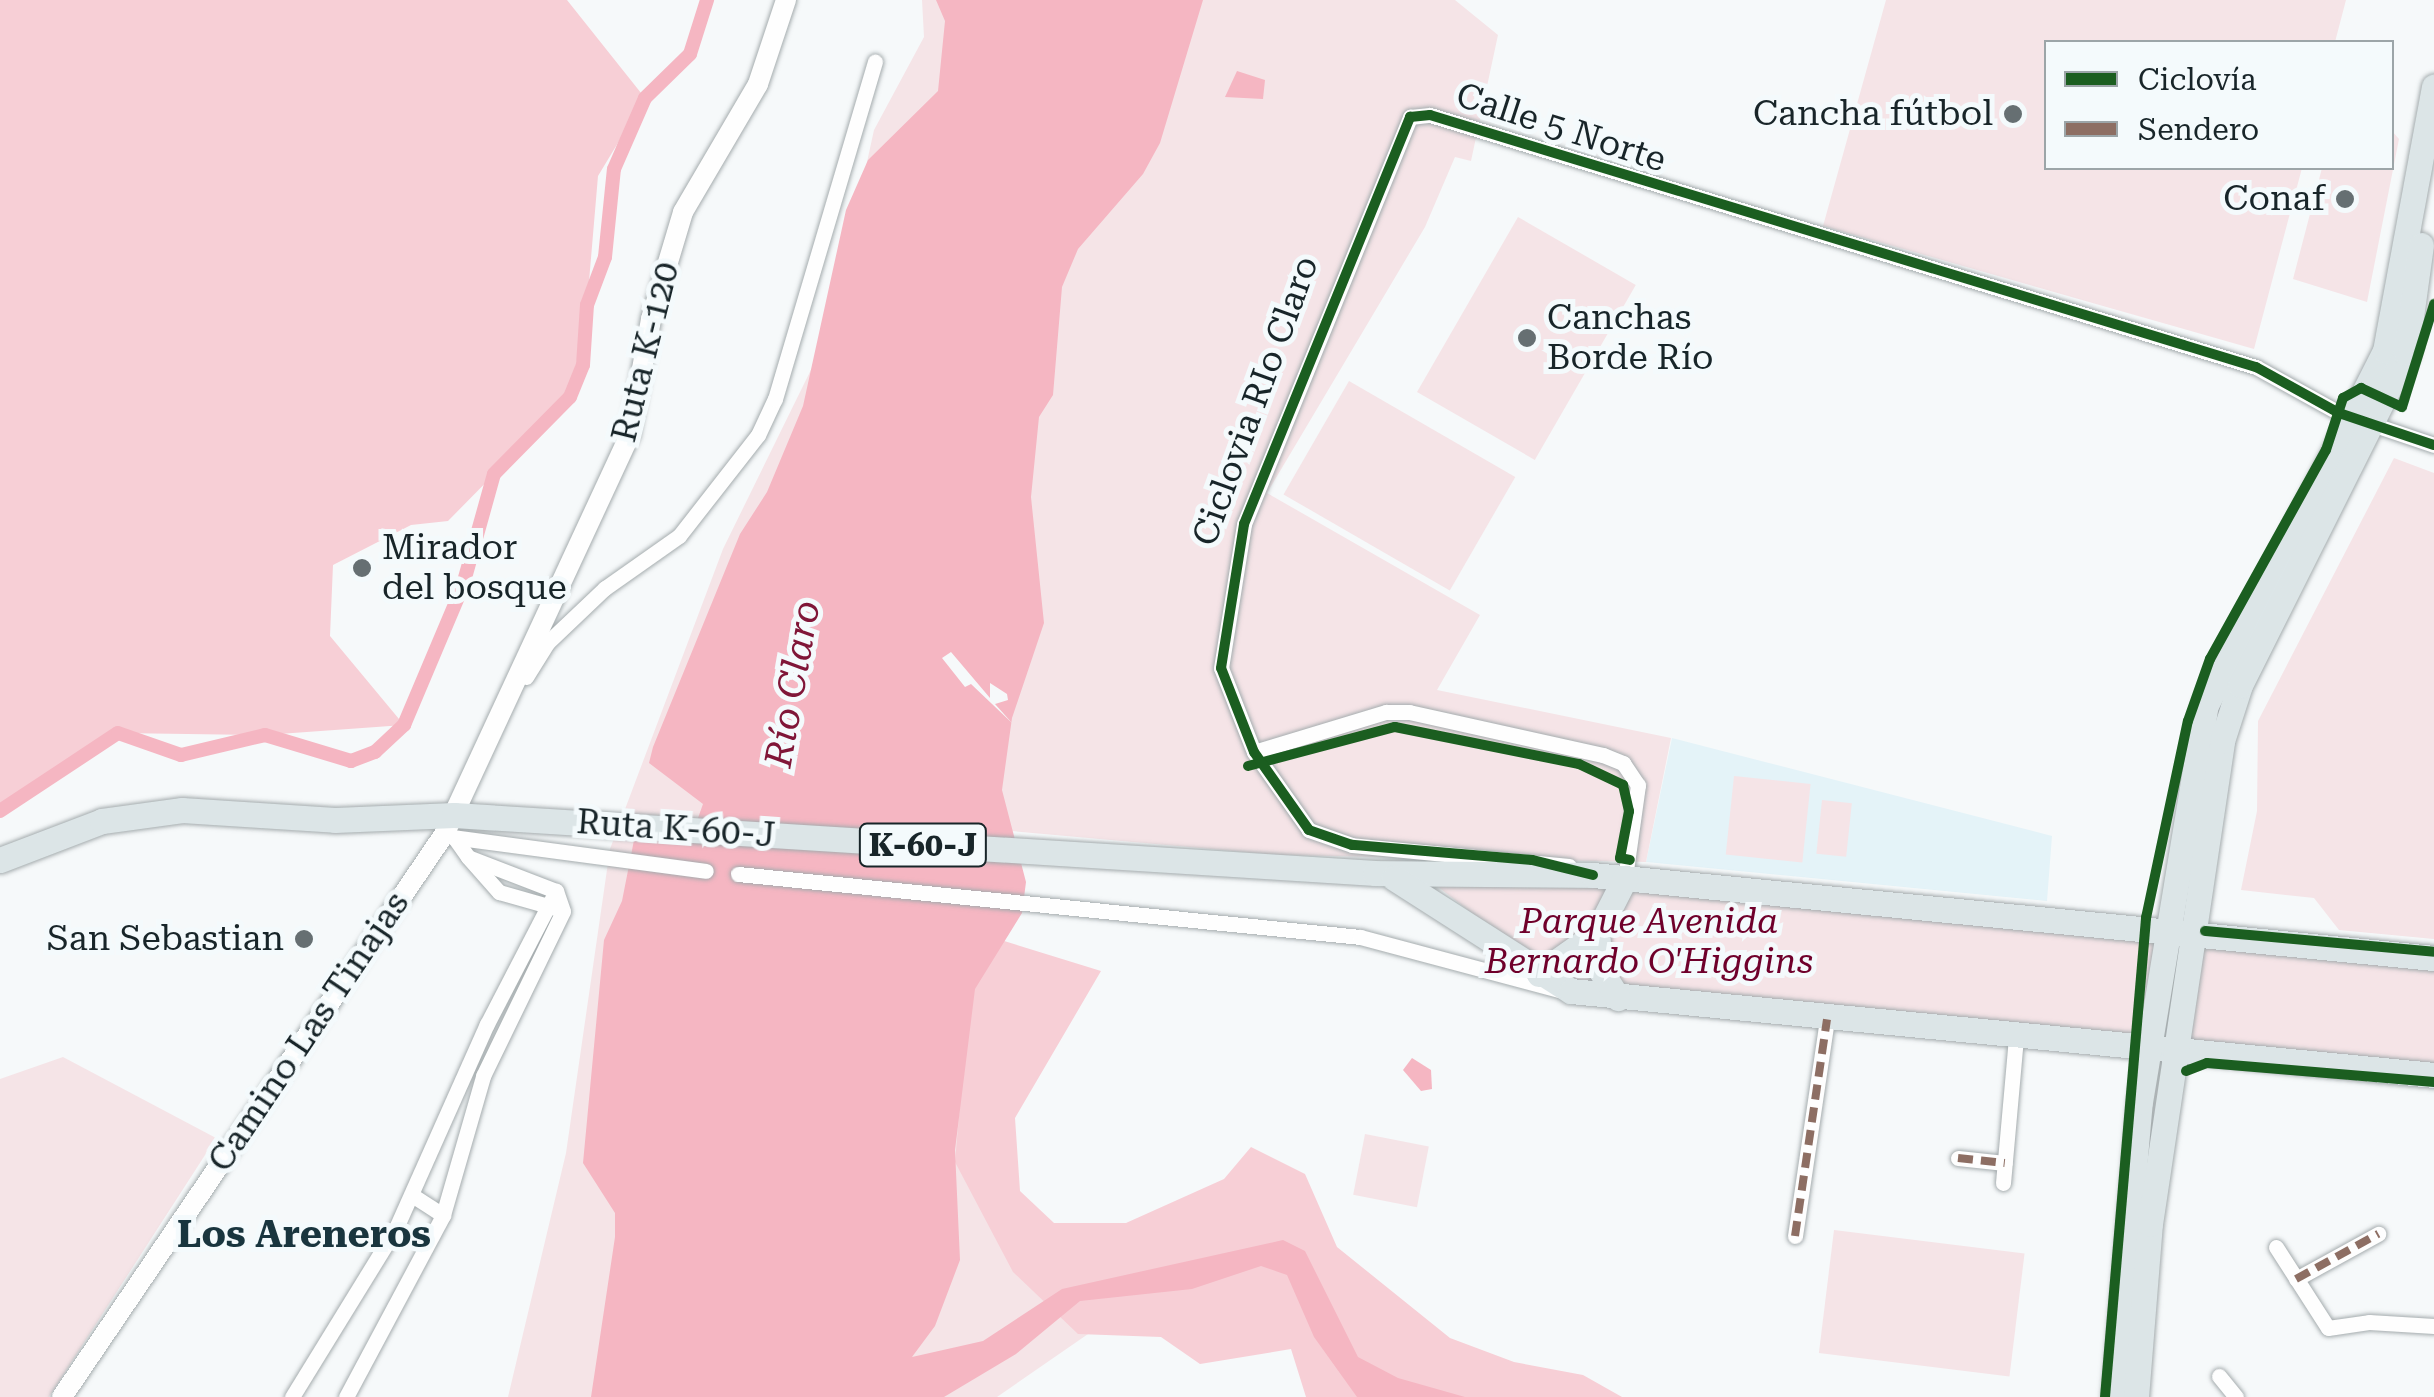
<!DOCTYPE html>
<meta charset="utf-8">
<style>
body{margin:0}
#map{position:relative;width:2434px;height:1397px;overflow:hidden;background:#f6f9fa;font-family:"Roboto Serif",serif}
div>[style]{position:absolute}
.built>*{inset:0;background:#e4f3f8}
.green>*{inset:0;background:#f5e4e7;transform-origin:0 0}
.forest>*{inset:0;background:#f7cfd6}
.water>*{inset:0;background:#f5b6c2}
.pier>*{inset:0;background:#f6f9fa}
.canal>*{height:14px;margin:-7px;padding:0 7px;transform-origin:7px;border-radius:7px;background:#f5b6c2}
.roads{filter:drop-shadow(0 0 2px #a5acae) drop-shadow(0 0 2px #a5acae)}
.minor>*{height:15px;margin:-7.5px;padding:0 7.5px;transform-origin:7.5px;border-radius:7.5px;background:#fefefe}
.tertiary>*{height:20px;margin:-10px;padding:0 10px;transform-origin:10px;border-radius:10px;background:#fefefe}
.primary>*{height:25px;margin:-12.5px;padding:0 12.5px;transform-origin:12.5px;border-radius:12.5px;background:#dce5e7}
.quiet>*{height:8px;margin-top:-4px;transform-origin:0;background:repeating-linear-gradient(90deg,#8d6e63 0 15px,transparent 0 23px)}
.cycleway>*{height:10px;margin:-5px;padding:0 5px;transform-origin:5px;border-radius:5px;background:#1b5e20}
.dots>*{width:28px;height:28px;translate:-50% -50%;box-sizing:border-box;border:5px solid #f4fafc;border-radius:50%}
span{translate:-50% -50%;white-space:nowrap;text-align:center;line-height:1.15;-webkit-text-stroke:10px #f4fafc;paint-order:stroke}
.shield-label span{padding:2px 8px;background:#f4fafc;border:2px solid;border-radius:8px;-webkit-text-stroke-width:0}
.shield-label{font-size:32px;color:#182529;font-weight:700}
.poi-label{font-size:35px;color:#182529}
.right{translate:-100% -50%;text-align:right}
.left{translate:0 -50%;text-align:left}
.street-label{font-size:35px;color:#182529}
.park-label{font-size:35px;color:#6f002b;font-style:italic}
.water-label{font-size:38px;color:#801638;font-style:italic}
.neighbourhood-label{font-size:38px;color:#19353e;font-weight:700}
.legend{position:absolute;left:2044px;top:40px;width:350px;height:130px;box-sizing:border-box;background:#f4fafc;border:2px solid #9ca5a8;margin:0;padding:12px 18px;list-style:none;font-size:30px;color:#182529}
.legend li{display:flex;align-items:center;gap:20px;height:50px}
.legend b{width:50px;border:2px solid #9ca5a8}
</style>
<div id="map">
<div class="built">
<div style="clip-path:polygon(1672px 738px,2052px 836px,2047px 901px,1646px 862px)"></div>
</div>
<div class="green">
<div style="clip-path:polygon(922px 0,1455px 0,1498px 35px,1471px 161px,1455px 157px,1425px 227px,1267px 493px,1480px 615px,1437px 690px,1671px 738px,1646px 862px,1277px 855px,1000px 830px,997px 1220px,1291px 1333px,1104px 1323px,997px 1397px,508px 1397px,566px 1153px,610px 849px,723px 549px,830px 331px,874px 130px,924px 37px)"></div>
<div style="clip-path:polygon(1886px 0,2346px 0,2335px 42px,2046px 42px,2046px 168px,2302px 168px,2254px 349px,1823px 226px)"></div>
<div style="clip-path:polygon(2392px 131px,2399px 139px,2367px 302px,2293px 279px,2322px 168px,2392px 168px)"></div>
<div style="left:1518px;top:217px;width:136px;height:202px;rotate:30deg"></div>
<div style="left:1349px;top:381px;width:192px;height:131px;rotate:30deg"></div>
<div style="clip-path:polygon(2394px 458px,2434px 473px,2434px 939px,2339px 930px,2314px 898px,2241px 890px,2257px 811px,2258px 721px)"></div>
<div style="left:1734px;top:776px;width:77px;height:79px;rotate:6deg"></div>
<div style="left:1822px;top:800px;width:30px;height:54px;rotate:6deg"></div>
<div style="clip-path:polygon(1432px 882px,1595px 884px,2434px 970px,2434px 1068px,1598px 990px,1548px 973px)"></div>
<div style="clip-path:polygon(63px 1057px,216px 1138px,49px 1397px,0 1397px,0 1079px)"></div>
<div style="left:1365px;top:1134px;width:65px;height:62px;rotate:11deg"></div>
<div style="left:1834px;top:1230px;width:192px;height:124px;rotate:7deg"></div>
</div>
<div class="forest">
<div style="clip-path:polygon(0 0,567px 0,645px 98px,598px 176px,587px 305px,570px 397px,448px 521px,411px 525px,333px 565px,330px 636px,404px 725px,265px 735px,118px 733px,0 808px)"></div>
<div style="clip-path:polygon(975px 932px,1101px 971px,1015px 1118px,1020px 1191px,1054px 1223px,1126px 1223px,1224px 1179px,1251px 1147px,1305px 1174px,1337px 1247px,1450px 1338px,1514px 1362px,1583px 1375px,1622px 1397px,1306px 1397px,1291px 1349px,1200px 1364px,1161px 1337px,1078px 1334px,1013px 1272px,955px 1162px)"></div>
</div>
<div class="water">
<div style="clip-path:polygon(936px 0,1203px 0,1160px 143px,1143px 174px,1078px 249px,1062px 287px,1053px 395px,1039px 417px,1031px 497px,1044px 623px,1012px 718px,1002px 790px,1026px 882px,1022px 913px,975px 989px,955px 1150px,960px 1260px,935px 1326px,912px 1357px,983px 1341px,1062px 1289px,1283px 1240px,1305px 1251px,1358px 1357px,1398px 1378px,1465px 1397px,1357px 1397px,1314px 1337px,1287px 1275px,1261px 1266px,1192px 1289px,1080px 1301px,1016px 1354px,944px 1397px,591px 1397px,615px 1237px,615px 1213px,583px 1163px,604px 940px,622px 901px,635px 835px,693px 832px,703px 804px,649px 763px,653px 747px,740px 534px,767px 492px,803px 406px,846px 210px,868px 160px,938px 91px,945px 21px)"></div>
<div style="clip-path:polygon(1237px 71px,1265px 80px,1263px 99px,1225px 97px)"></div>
<div style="clip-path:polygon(1412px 1058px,1431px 1070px,1432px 1089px,1421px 1091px,1403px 1070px)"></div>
</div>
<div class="pier">
<div style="clip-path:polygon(951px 652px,990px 698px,990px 683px,1007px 694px,1008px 700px,995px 704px,1012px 723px,971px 684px,965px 687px,942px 658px)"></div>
</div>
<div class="canal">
<div style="left:0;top:811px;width:141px;rotate:-33.5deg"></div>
<div style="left:118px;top:733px;width:67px;rotate:19.2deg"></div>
<div style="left:181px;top:755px;width:86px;rotate:-13.4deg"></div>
<div style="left:265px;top:735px;width:90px;rotate:16.8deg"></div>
<div style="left:351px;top:761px;width:26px;rotate:-21deg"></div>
<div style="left:375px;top:752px;width:40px;rotate:-43deg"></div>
<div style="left:404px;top:725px;width:152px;rotate:-67.1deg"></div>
<div style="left:463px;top:585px;width:115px;rotate:-74.4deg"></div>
<div style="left:494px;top:474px;width:108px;rotate:-45.4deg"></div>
<div style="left:570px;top:397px;width:35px;rotate:-68deg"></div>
<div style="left:583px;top:365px;width:60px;rotate:-86.2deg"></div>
<div style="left:587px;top:305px;width:51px;rotate:-69.4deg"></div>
<div style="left:605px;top:257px;width:88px;rotate:-84.2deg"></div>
<div style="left:614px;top:169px;width:77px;rotate:-66.4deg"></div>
<div style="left:645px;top:98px;width:63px;rotate:-44.4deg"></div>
<div style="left:690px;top:54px;width:57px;rotate:-72.5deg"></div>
</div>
<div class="roads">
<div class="minor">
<div style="left:526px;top:677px;width:40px;rotate:-58deg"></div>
<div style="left:547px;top:643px;width:80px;rotate:-43.5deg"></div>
<div style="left:605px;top:588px;width:90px;rotate:-35.1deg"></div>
<div style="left:679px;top:536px;width:128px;rotate:-52deg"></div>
<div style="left:758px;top:435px;width:40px;rotate:-65deg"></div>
<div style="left:775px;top:399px;width:352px;rotate:-73.5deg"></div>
<div style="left:1254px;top:752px;width:138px;rotate:-16.9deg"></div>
<div style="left:1386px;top:712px;width:23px"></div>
<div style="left:1409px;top:712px;width:199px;rotate:12.5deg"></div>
<div style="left:1603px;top:755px;width:22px;rotate:22deg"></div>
<div style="left:1623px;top:763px;width:27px;rotate:56deg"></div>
<div style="left:1638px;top:785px;width:94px;rotate:98deg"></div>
<div style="left:452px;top:837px;width:256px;rotate:7.6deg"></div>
<div style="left:468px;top:857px;width:47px;rotate:48.5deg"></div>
<div style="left:499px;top:892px;width:58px;rotate:15.9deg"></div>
<div style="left:1569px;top:866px;width:218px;rotate:-174.5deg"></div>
<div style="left:1352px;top:845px;width:46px;rotate:-160.8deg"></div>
<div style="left:1309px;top:830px;width:95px;rotate:-125.2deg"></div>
<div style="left:1254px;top:752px;width:90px;rotate:-111.4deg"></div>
<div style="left:1221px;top:668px;width:146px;rotate:-80.9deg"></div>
<div style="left:1244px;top:524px;width:440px;rotate:-67.8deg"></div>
<div style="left:1410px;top:117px;width:20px;rotate:-6deg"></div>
<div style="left:1430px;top:115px;width:864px;rotate:16.97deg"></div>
<div style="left:2256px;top:367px;width:95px;rotate:29deg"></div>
<div style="left:2339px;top:413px;width:100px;rotate:18.6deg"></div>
<div style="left:738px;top:874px;width:625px;rotate:5.78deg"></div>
<div style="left:1360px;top:937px;width:210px;rotate:14.9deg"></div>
<div style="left:1958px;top:1158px;width:47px;rotate:6.1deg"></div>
<div style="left:2003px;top:1183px;width:147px;rotate:-84.9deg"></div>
<div style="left:412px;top:1195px;width:37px;rotate:33deg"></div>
<div style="left:1795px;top:1236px;width:219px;rotate:-81.6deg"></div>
<div style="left:2276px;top:1247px;width:96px;rotate:57.3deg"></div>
<div style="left:2328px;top:1328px;width:41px;rotate:-8.3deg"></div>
<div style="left:2369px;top:1322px;width:65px;rotate:3.5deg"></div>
<div style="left:2296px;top:1279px;width:94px;rotate:-28.8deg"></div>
<div style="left:2219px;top:1376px;width:27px;rotate:51deg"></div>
<div style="left:292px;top:1397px;width:198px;rotate:-58.4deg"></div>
<div style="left:396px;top:1228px;width:223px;rotate:-66deg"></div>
<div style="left:487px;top:1024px;width:150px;rotate:-62.6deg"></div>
<div style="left:346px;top:1397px;width:206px;rotate:-61.9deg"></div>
<div style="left:443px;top:1215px;width:145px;rotate:-73.9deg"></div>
<div style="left:483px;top:1076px;width:183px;rotate:-64.1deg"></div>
<div style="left:563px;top:911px;width:21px;rotate:-109deg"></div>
<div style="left:556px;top:891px;width:94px;rotate:-158.9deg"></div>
<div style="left:468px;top:857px;width:24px;rotate:-125deg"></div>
</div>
<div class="tertiary">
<div style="left:62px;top:1397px;width:682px;rotate:-55.82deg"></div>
<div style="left:445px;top:833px;width:439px;rotate:-65.1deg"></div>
<div style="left:630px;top:435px;width:118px;rotate:-79.7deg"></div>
<div style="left:651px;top:319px;width:112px;rotate:-73.3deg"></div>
<div style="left:683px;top:212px;width:148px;rotate:-59.6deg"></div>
<div style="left:758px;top:84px;width:89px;rotate:-71.6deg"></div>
</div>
<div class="primary">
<div style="left:0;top:860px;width:109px;rotate:-20.9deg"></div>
<div style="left:102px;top:821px;width:81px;rotate:-7.8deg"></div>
<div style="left:182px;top:810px;width:153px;rotate:3.7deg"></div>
<div style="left:335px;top:820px;width:119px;rotate:-2.4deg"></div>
<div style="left:454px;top:815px;width:923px;rotate:3.6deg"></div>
<div style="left:1375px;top:873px;width:218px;rotate:0.5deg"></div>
<div style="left:1593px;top:875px;width:845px;rotate:5.64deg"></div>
<div style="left:1394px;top:878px;width:210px;rotate:32.6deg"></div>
<div style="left:1571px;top:991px;width:867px;rotate:5.56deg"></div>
<div style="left:1597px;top:933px;width:38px;rotate:84deg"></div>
<div style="left:1601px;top:971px;width:32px;rotate:58deg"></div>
<div style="left:1539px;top:974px;width:71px;rotate:-35.3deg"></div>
<div style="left:1597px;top:933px;width:62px;rotate:-63deg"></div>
<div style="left:2114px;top:1397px;width:296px;rotate:-85deg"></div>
<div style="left:2140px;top:1102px;width:402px;rotate:-80.6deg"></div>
<div style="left:2206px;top:705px;width:397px;rotate:-63.2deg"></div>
<div style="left:2385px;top:351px;width:269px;rotate:-79.5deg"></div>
<div style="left:2136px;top:1397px;width:174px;rotate:-85.4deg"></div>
<div style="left:2150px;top:1224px;width:488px;rotate:-81.5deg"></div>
<div style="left:2222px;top:741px;width:59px;rotate:-72.2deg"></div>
<div style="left:2240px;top:685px;width:371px;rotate:-63.4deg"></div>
<div style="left:2406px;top:353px;width:109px;rotate:-82.1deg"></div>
</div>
</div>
<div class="quiet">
<div style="left:1958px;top:1158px;width:47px;rotate:6.1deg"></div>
<div style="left:1795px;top:1236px;width:219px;rotate:-81.6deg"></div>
<div style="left:2296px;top:1279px;width:94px;rotate:-28.8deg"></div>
</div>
<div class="cycleway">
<div style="left:1248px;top:766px;width:152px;rotate:-14.9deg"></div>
<div style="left:1395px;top:727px;width:188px;rotate:11.4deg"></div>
<div style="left:1579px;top:764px;width:49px;rotate:25.5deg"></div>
<div style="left:1623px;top:785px;width:27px;rotate:77deg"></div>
<div style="left:1629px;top:811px;width:48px;rotate:100.8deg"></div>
<div style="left:1620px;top:858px;width:10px;rotate:11deg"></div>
<div style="left:1593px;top:875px;width:63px;rotate:-166.2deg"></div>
<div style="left:1532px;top:860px;width:181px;rotate:-175.2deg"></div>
<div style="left:1352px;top:845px;width:46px;rotate:-160.8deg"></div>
<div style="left:1309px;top:830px;width:95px;rotate:-125.2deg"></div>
<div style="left:1254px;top:752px;width:90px;rotate:-111.4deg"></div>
<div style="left:1221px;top:668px;width:146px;rotate:-80.9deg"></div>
<div style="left:1244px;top:524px;width:440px;rotate:-67.8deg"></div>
<div style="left:1410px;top:117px;width:20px;rotate:-6deg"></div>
<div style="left:1430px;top:115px;width:864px;rotate:16.97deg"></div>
<div style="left:2256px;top:367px;width:95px;rotate:29deg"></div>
<div style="left:2339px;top:413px;width:100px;rotate:18.6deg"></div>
<div style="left:2205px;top:931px;width:230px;rotate:5.2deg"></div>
<div style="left:2186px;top:1071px;width:22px;rotate:-21deg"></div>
<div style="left:2207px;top:1063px;width:228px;rotate:4.8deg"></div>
<div style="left:2105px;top:1397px;width:481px;rotate:-85.1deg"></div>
<div style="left:2146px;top:918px;width:201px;rotate:-78deg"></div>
<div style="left:2188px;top:721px;width:66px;rotate:-70.5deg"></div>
<div style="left:2210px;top:659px;width:239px;rotate:-61deg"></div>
<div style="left:2326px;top:450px;width:55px;rotate:-71.9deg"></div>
<div style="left:2343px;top:398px;width:21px;rotate:-29deg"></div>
<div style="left:2361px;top:388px;width:45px;rotate:24.9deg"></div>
<div style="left:2402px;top:407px;width:108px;rotate:-72.7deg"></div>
</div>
<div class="dots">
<div style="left:2013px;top:114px;background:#666f72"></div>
<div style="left:2345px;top:199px;background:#666f72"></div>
<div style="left:1527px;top:338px;background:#666f72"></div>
<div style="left:362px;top:568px;background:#666f72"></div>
<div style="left:304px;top:939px;background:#666f72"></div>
</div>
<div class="shield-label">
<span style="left:923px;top:845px">K-60-J</span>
</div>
<div class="poi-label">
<span class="right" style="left:1993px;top:114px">Cancha fútbol</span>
<span class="right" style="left:2325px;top:199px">Conaf</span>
<span class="left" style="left:1547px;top:338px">Canchas<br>Borde Río</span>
<span class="left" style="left:382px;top:568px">Mirador<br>del bosque</span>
<span class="right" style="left:284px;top:939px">San Sebastian</span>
</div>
<div class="street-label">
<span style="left:1561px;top:128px;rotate:18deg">Calle 5 Norte</span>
<span style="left:646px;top:352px;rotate:-76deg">Ruta K-120</span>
<span style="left:1256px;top:401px;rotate:-70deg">Ciclovia RIo Claro</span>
<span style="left:676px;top:829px;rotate:4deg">Ruta K-60-J</span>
<span style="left:309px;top:1032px;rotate:-56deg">Camino Las Tinajas</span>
</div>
<div class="park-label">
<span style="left:1649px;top:942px">Parque Avenida<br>Bernardo O'Higgins</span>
</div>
<div class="water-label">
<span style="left:793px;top:684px;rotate:-80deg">Río Claro</span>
</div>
<div class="neighbourhood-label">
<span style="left:304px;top:1235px">Los Areneros</span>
</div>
<ul class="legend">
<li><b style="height:12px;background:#1b5e20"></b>Ciclovía</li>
<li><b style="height:12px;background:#8d6e63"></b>Sendero</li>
</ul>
</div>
